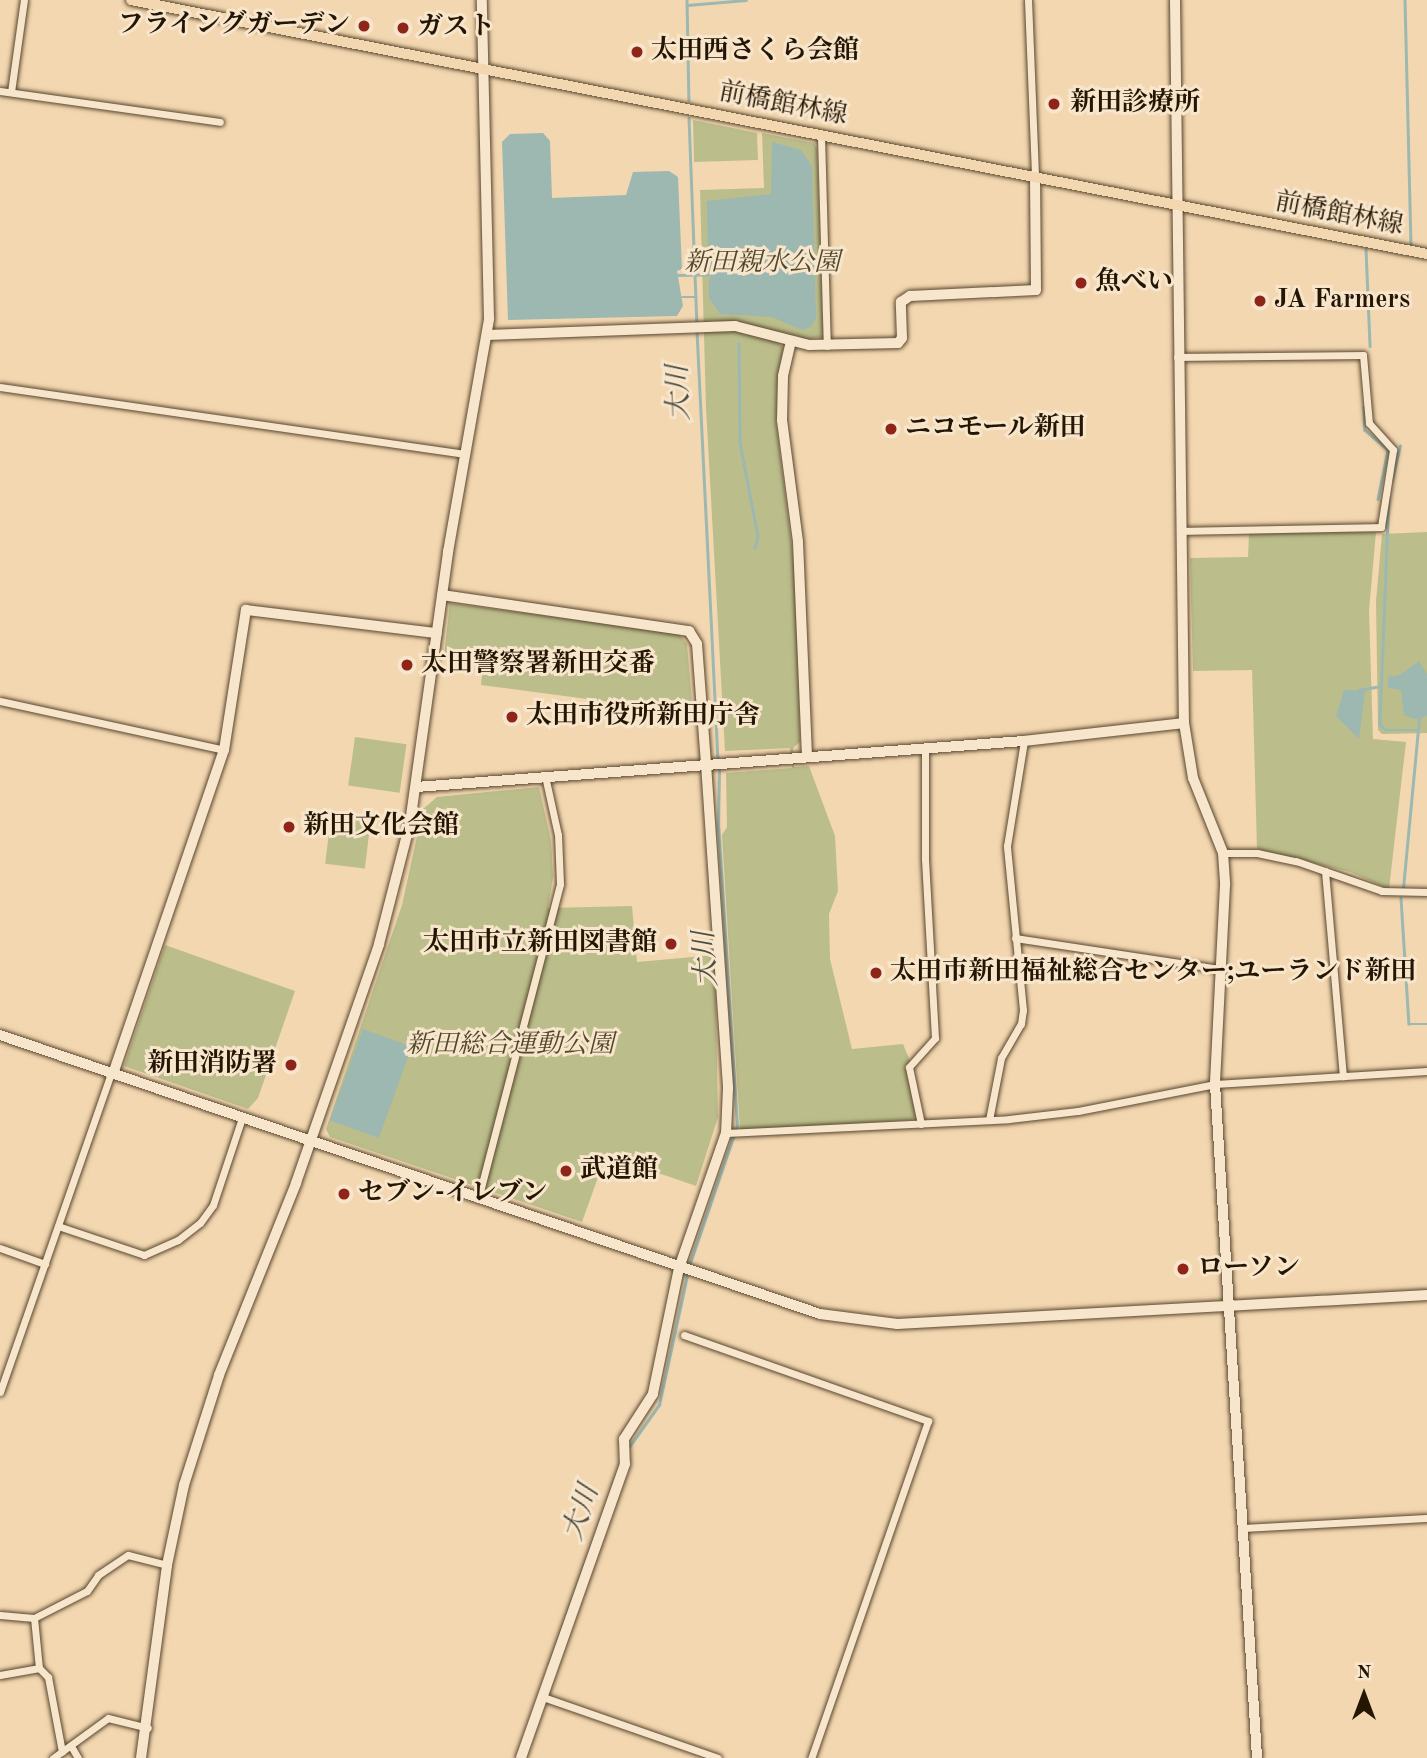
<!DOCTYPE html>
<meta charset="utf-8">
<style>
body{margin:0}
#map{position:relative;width:1427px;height:1758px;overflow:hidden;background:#f3d7b0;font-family:"Old Standard TT","Noto Serif JP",serif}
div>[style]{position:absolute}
.green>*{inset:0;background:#bbbe8b;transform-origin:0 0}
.water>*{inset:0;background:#9cb8b1;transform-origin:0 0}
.stream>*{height:2.5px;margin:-1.25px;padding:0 1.25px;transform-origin:1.25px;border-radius:1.25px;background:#9cb8b1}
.roads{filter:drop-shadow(0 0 2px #58462e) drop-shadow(0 0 2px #58462e)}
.street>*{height:7px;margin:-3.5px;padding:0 3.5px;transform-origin:3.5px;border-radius:3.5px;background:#f7e5cc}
.secondary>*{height:10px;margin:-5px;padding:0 5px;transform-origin:5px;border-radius:5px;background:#f7e5cc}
.primary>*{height:10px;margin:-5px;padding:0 5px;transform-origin:5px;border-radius:5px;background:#f3d7b0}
.dots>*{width:19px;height:19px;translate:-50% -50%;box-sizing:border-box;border:4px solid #f7e5cc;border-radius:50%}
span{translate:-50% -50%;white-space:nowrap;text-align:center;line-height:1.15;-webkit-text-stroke:6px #f7e5cc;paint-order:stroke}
.poi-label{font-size:26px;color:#241603;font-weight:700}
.right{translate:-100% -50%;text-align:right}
.left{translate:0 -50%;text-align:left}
.street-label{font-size:26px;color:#241603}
.park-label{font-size:26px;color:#51482c;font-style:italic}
.water-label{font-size:28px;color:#4e4f40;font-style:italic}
.north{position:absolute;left:1329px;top:1660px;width:70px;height:70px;-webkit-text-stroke:5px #f7e5cc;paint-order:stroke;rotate:0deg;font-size:19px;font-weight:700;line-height:28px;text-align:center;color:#241603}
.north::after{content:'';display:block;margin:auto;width:24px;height:32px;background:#241603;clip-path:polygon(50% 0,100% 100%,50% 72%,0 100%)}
</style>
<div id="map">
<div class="green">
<div style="clip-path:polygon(693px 120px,757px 133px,758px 160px,694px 162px)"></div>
<div style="clip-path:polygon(762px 133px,814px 143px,817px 149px,823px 337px,805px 339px,734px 321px,709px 321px,708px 331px,743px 331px,776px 340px,783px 348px,776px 422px,797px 586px,800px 742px,793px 748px,794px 767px,809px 766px,835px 836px,838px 891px,829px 914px,830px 959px,852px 1049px,903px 1044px,910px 1061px,905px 1066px,916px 1116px,911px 1120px,740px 1131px,722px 835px,727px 827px,726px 773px,792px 768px,790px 748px,725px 751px,706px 408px,700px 190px,764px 188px)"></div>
<div style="clip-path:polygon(1376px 532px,1369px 611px,1373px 739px,1406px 742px,1389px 889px,1350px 872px,1257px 849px,1252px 670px,1193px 671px,1190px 558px,1248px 557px,1249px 533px)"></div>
<div style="clip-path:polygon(1427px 532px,1427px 733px,1382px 734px,1378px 730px,1376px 601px,1382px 534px)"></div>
<div style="clip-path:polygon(450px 603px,678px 633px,687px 644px,693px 713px,481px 685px,483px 663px,444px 655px)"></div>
<div style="left:355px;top:737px;width:52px;height:49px;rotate:8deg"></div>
<div style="clip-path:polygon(539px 787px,551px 840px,553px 877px,548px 908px,632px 906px,637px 962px,715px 955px,718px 1117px,696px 1186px,606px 1155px,582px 1222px,330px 1137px,326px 1129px,402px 905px,423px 809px,437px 797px)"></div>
<div style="left:331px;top:816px;width:40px;height:48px;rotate:7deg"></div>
<div style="clip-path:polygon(165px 945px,295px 991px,258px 1098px,248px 1109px,124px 1066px)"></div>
</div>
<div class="water">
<div style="clip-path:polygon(543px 133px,550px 141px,552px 198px,626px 195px,633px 172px,669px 171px,678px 177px,682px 269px,677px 271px,683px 306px,677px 316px,508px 320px,502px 142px,510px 134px)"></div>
<div style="clip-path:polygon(772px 142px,801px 150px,812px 166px,816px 318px,811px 327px,802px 330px,772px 317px,720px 314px,709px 298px,709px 279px,713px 274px,708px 267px,707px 201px,771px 194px)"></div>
<div style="clip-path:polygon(1419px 661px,1427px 674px,1427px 716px,1415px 719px,1404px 715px,1401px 690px,1388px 688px,1388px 677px,1400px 675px)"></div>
<div style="clip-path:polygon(1344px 690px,1365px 691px,1359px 739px,1336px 716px)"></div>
<div style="left:363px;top:1029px;width:52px;height:97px;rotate:20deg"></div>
</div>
<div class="stream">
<div style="left:687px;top:0;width:100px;rotate:88.9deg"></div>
<div style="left:1405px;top:0;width:244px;rotate:88.6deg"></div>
<div style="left:687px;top:5px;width:59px;rotate:-4.8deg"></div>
<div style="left:689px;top:118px;width:207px;rotate:87.8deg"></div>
<div style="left:1366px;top:249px;width:97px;rotate:87.6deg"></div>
<div style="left:676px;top:275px;width:39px;rotate:-1deg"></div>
<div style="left:682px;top:297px;width:13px"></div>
<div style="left:697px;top:331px;width:432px;rotate:87.2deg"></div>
<div style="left:739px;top:343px;width:100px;rotate:89.4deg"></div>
<div style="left:740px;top:443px;width:95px;rotate:79deg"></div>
<div style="left:758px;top:536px;width:12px;rotate:104deg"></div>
<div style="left:1364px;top:407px;width:23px;rotate:88deg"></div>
<div style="left:1365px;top:430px;width:30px;rotate:41deg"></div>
<div style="left:1388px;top:450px;width:50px;rotate:101.5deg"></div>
<div style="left:1392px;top:480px;width:35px;rotate:-77deg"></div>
<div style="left:1389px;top:497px;width:227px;rotate:92.3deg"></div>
<div style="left:1380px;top:724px;width:8px;rotate:45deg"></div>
<div style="left:1386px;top:730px;width:31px"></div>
<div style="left:1358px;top:690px;width:23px;rotate:-10deg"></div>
<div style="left:1403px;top:888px;width:171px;rotate:-84.6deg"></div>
<div style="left:1401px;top:898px;width:126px;rotate:86.4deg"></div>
<div style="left:1409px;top:1024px;width:18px"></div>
<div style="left:629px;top:1447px;width:52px;rotate:-54.5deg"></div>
<div style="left:659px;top:1405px;width:142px;rotate:-77.8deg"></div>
<div style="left:689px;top:1266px;width:148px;rotate:-71.1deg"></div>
<div style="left:737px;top:1126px;width:299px;rotate:-93.6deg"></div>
<div style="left:718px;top:828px;width:60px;rotate:-89deg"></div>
<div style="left:549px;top:1664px;width:214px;rotate:-70.4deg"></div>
</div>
<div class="roads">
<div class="street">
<div style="left:1028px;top:0;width:177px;rotate:87.7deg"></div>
<div style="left:0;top:91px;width:222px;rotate:8deg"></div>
<div style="left:11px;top:92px;width:93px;rotate:-82deg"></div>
<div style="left:821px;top:136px;width:210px;rotate:88.4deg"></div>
<div style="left:1177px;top:357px;width:186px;rotate:-0.6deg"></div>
<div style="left:1363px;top:355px;width:68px;rotate:85deg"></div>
<div style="left:1369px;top:423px;width:36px;rotate:48deg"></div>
<div style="left:1393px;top:450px;width:78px;rotate:98.9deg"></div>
<div style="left:1381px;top:527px;width:201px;rotate:178.9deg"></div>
<div style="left:0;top:387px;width:470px;rotate:8.2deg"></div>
<div style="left:0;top:701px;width:229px;rotate:12.3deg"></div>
<div style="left:1223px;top:853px;width:34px"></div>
<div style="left:1257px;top:853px;width:40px;rotate:12deg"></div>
<div style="left:1296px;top:861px;width:91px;rotate:19.2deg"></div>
<div style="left:1382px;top:891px;width:45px;rotate:1.3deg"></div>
<div style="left:1325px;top:871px;width:206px;rotate:85deg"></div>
<div style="left:1015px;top:938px;width:208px;rotate:8.6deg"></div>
<div style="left:989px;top:1120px;width:63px;rotate:-79deg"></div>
<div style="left:1001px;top:1058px;width:39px;rotate:-60deg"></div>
<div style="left:1021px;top:1024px;width:14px;rotate:-82deg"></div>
<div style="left:1023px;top:1010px;width:165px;rotate:-95.6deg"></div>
<div style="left:1007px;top:846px;width:106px;rotate:-80.8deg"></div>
<div style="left:921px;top:1124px;width:58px;rotate:-101.9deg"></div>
<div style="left:909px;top:1067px;width:39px;rotate:-48deg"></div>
<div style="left:935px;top:1038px;width:179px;rotate:-93.2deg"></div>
<div style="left:925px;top:859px;width:110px;rotate:-90deg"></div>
<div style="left:726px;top:1133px;width:283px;rotate:-2.8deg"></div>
<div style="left:1009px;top:1119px;width:69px;rotate:-6.6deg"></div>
<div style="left:1078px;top:1111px;width:140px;rotate:-11.1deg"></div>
<div style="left:1215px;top:1084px;width:212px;rotate:-3.5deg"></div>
<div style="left:478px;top:1199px;width:325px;rotate:-75.4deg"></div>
<div style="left:560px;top:884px;width:49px;rotate:-92.3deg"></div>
<div style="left:558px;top:835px;width:60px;rotate:-102.4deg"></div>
<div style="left:58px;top:1226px;width:91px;rotate:18.6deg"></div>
<div style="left:144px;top:1255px;width:37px;rotate:-24deg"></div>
<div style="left:178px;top:1240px;width:28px;rotate:-38deg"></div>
<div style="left:200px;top:1223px;width:22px;rotate:-54deg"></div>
<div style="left:213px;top:1205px;width:92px;rotate:-71.6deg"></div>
<div style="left:0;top:1248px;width:48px;rotate:19.6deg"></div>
<div style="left:684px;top:1335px;width:259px;rotate:19.4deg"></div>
<div style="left:928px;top:1421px;width:357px;rotate:109.1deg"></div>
<div style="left:0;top:1392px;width:337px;rotate:-70.8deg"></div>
<div style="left:1242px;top:1528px;width:185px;rotate:-3.1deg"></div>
<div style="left:0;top:1615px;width:34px;rotate:5deg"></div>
<div style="left:34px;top:1618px;width:59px;rotate:-27deg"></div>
<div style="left:87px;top:1591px;width:19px;rotate:-55deg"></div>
<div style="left:98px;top:1575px;width:36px;rotate:-34deg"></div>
<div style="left:128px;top:1555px;width:40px;rotate:14.4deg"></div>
<div style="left:34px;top:1618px;width:50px;rotate:84.3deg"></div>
<div style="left:39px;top:1668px;width:13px;rotate:45deg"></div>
<div style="left:48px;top:1677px;width:76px;rotate:79.4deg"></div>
<div style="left:0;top:1675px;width:40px;rotate:-10deg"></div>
<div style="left:543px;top:1697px;width:185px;rotate:19.2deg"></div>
<div style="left:71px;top:1746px;width:14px;rotate:60deg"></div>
<div style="left:53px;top:1758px;width:68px;rotate:-36deg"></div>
<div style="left:108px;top:1718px;width:41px;rotate:14deg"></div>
</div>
<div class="secondary">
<div style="left:1175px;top:0;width:723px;rotate:89.29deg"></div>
<div style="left:1184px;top:723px;width:56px;rotate:80.7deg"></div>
<div style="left:1193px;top:778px;width:81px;rotate:68.2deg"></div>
<div style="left:1223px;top:853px;width:32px;rotate:86deg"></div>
<div style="left:1225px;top:885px;width:199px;rotate:92.9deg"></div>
<div style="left:1215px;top:1084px;width:675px;rotate:86.43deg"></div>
<div style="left:487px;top:335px;width:248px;rotate:-2.1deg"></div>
<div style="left:735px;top:326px;width:76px;rotate:14.4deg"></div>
<div style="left:809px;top:345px;width:89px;rotate:-1.3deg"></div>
<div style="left:898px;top:343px;width:6px;rotate:-51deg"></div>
<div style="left:902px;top:338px;width:36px;rotate:-92deg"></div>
<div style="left:901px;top:302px;width:11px;rotate:-34deg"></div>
<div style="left:910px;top:296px;width:126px;rotate:-2.7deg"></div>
<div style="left:1036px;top:290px;width:112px;rotate:-90.5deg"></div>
<div style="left:791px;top:341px;width:36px;rotate:103deg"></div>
<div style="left:783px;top:376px;width:44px;rotate:91.3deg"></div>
<div style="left:782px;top:420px;width:123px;rotate:82.5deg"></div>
<div style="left:798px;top:542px;width:215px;rotate:87.6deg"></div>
<div style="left:442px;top:595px;width:250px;rotate:8.3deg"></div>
<div style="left:689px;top:631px;width:15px;rotate:58deg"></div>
<div style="left:697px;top:644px;width:120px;rotate:85.7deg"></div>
<div style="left:706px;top:764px;width:325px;rotate:86.1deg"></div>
<div style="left:728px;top:1088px;width:45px;rotate:92.5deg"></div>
<div style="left:726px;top:1133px;width:143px;rotate:109.2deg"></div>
<div style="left:679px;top:1268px;width:129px;rotate:101.7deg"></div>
<div style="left:653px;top:1394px;width:54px;rotate:122.8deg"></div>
<div style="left:624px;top:1439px;width:25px;rotate:88deg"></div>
<div style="left:625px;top:1464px;width:312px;rotate:109.5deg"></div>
<div style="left:416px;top:787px;width:610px;rotate:-4.33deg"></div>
<div style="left:1024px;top:741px;width:161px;rotate:-6.4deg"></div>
<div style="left:0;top:1035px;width:866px;rotate:18.79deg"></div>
<div style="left:820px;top:1314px;width:78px;rotate:7.4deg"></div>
<div style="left:897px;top:1324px;width:531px;rotate:-3.13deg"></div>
<div style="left:113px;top:1074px;width:342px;rotate:-71.1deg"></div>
<div style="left:224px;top:750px;width:142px;rotate:-81.1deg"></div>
<div style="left:246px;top:610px;width:192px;rotate:6.9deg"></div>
<div style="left:141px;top:1758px;width:195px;rotate:-82.3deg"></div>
<div style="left:167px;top:1565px;width:82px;rotate:-78deg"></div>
<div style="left:184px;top:1485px;width:115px;rotate:-72.3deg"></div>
<div style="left:219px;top:1375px;width:207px;rotate:-68.1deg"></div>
<div style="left:296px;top:1183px;width:253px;rotate:-70.8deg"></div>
<div style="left:379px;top:944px;width:125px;rotate:-75.6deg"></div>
<div style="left:410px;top:823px;width:274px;rotate:-82deg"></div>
<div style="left:448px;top:552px;width:237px;rotate:-80deg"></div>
<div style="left:489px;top:319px;width:319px;rotate:-91.3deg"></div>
</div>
<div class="primary">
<div style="left:131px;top:0;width:1321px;rotate:11.09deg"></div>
</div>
</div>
<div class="dots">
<div style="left:364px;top:26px;background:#8f2418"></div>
<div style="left:403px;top:28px;background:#8f2418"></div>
<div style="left:637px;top:52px;background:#8f2418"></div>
<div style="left:1054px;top:104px;background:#8f2418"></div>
<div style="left:1081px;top:283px;background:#8f2418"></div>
<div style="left:1260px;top:301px;background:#8f2418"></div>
<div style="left:891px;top:429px;background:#8f2418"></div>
<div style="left:407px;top:665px;background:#8f2418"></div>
<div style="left:512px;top:717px;background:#8f2418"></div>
<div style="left:289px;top:827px;background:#8f2418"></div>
<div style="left:671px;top:944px;background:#8f2418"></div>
<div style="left:876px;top:973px;background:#8f2418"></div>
<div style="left:291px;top:1065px;background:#8f2418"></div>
<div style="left:566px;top:1171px;background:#8f2418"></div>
<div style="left:344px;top:1194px;background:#8f2418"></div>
<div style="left:1183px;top:1269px;background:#8f2418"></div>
</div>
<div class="poi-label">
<span class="right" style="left:350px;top:26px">フライングガーデン</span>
<span class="left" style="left:417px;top:28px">ガスト</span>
<span class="left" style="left:651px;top:52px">太田西さくら会館</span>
<span class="left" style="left:1070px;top:104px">新田診療所</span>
<span class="left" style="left:1095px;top:283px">魚べい</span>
<span class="left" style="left:1274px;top:301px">JA Farmers</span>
<span class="left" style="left:905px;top:429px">ニコモール新田</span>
<span class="left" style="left:421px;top:665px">太田警察署新田交番</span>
<span class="left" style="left:526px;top:717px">太田市役所新田庁舎</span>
<span class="left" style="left:303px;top:827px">新田文化会館</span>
<span class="right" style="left:657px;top:944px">太田市立新田図書館</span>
<span class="left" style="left:890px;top:973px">太田市新田福祉総合センター;ユーランド新田</span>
<span class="right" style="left:277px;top:1065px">新田消防署</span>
<span class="left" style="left:580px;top:1171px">武道館</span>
<span class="left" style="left:358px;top:1194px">セブン-イレブン</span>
<span class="left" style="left:1197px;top:1269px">ローソン</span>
</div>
<div class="street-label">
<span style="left:783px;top:105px;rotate:11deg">前橋館林線</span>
<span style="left:1339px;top:215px;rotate:11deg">前橋館林線</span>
</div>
<div class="park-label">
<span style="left:762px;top:264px">新田親水公園</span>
<span style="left:510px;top:1046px">新田総合運動公園</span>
</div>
<div class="water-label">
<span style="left:680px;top:393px;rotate:-92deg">大川</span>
<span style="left:707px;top:959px;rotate:-94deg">大川</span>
<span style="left:582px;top:1513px;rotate:-71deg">大川</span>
</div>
<div class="north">N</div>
</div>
